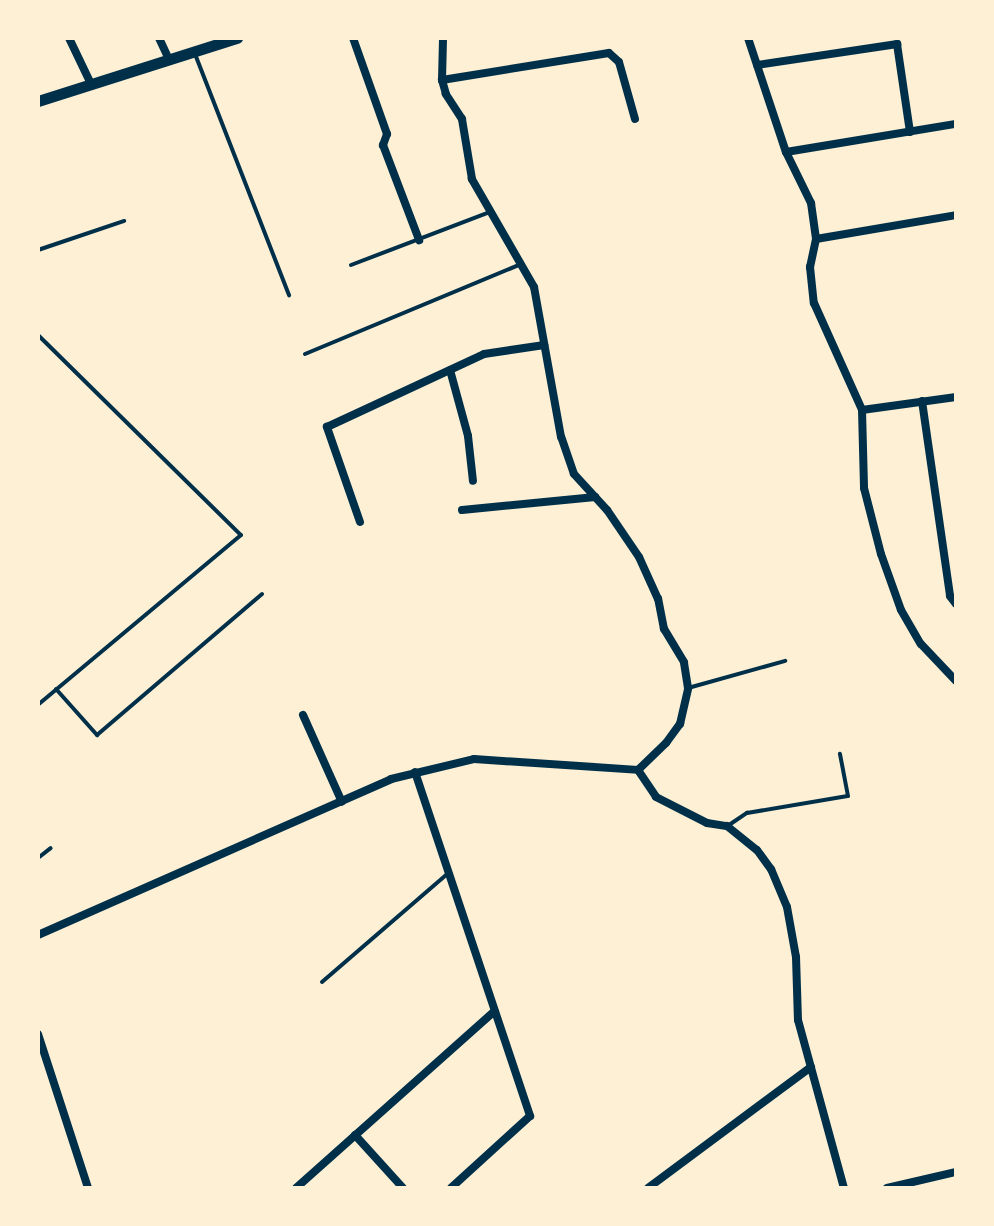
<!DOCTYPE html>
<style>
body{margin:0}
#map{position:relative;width:994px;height:1226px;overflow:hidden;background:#fdf0d5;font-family:"Exo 2",sans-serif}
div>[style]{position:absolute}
.service>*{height:4px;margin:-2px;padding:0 2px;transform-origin:2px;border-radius:2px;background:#003049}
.minor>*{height:8px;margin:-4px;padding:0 4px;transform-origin:4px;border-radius:4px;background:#003049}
.tertiary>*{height:11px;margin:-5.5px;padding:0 5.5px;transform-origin:5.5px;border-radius:5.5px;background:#003049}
span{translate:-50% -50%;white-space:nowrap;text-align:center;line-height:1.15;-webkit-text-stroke:6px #fdf0d5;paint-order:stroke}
.frame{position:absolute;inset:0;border:40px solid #fdf0d5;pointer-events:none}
</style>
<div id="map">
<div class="service">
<div style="left:195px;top:54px;width:259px;rotate:68.7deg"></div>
<div style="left:38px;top:250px;width:91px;rotate:-18.6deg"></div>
<div style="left:351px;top:265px;width:149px;rotate:-20.9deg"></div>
<div style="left:38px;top:335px;width:285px;rotate:44.6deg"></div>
<div style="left:241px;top:535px;width:265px;rotate:140.1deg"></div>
<div style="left:305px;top:354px;width:232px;rotate:-22.6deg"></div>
<div style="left:688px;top:688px;width:101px;rotate:-15.6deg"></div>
<div style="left:56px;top:689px;width:62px;rotate:48.3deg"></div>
<div style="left:97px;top:735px;width:217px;rotate:-40.5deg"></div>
<div style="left:729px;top:825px;width:22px;rotate:-34deg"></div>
<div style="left:747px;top:813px;width:102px;rotate:-9.6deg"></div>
<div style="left:848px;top:796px;width:43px;rotate:-100.8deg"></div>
<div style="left:38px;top:858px;width:16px;rotate:-38deg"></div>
<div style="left:322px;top:982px;width:165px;rotate:-40.8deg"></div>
</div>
<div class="minor">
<div style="left:69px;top:38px;width:51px;rotate:64.4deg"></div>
<div style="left:159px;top:38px;width:23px;rotate:65deg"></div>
<div style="left:353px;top:38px;width:102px;rotate:70.5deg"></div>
<div style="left:387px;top:134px;width:12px;rotate:110deg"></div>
<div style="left:383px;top:145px;width:102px;rotate:69.2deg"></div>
<div style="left:748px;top:38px;width:120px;rotate:71.6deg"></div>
<div style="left:786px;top:152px;width:57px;rotate:63.9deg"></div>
<div style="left:811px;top:203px;width:36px;rotate:82deg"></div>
<div style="left:816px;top:239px;width:29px;rotate:102deg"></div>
<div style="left:810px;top:267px;width:36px;rotate:84deg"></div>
<div style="left:814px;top:303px;width:117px;rotate:65.8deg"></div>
<div style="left:862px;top:410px;width:78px;rotate:88.5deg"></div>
<div style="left:864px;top:488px;width:68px;rotate:75.6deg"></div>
<div style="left:881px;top:554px;width:59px;rotate:70.3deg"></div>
<div style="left:901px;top:610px;width:39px;rotate:60deg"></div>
<div style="left:921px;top:644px;width:51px;rotate:46.6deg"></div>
<div style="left:757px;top:65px;width:142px;rotate:-8.5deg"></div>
<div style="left:897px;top:44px;width:89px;rotate:81.6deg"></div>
<div style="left:442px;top:80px;width:169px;rotate:-9.2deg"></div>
<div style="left:609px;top:53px;width:13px;rotate:42deg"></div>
<div style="left:619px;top:62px;width:59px;rotate:74.3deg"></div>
<div style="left:786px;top:152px;width:172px;rotate:-9.4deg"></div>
<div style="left:816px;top:239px;width:142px;rotate:-9.7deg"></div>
<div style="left:450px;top:370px;width:68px;rotate:74.7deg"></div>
<div style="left:468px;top:436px;width:45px;rotate:83.7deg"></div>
<div style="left:922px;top:401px;width:197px;rotate:81.8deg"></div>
<div style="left:950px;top:596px;width:10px;rotate:53deg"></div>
<div style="left:862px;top:410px;width:95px;rotate:-7.9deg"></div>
<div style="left:462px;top:510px;width:134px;rotate:-5.6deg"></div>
<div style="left:360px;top:522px;width:101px;rotate:-109.2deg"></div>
<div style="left:327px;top:427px;width:173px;rotate:-24.9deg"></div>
<div style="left:484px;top:354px;width:61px;rotate:-8.5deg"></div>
<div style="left:303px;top:715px;width:95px;rotate:65.9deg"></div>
<div style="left:638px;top:770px;width:32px;rotate:56deg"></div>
<div style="left:656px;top:797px;width:57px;rotate:27deg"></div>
<div style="left:707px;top:823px;width:20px;rotate:9deg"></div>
<div style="left:727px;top:826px;width:38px;rotate:39deg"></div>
<div style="left:757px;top:850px;width:24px;rotate:54deg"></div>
<div style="left:771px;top:869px;width:41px;rotate:67.2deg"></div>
<div style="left:787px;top:907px;width:51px;rotate:79.8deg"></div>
<div style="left:796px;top:957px;width:63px;rotate:88.2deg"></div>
<div style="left:798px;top:1020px;width:174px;rotate:74.7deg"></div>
<div style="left:415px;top:772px;width:363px;rotate:71.5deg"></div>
<div style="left:530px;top:1116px;width:107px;rotate:137.7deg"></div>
<div style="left:38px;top:935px;width:386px;rotate:-23.8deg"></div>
<div style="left:391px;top:779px;width:85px;rotate:-13.5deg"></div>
<div style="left:474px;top:759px;width:164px;rotate:3.8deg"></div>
<div style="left:638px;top:770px;width:39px;rotate:-44deg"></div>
<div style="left:666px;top:743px;width:24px;rotate:-54deg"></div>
<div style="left:680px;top:724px;width:37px;rotate:-77deg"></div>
<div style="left:688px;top:688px;width:26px;rotate:-99deg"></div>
<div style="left:684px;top:662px;width:39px;rotate:-121deg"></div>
<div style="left:664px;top:629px;width:31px;rotate:-101deg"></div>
<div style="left:658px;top:599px;width:46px;rotate:-114.3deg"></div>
<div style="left:639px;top:557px;width:57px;rotate:-124.2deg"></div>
<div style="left:607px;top:510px;width:49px;rotate:-132.5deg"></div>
<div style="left:574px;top:474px;width:39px;rotate:-109deg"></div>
<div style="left:561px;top:437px;width:152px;rotate:-100.2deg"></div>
<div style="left:534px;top:287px;width:125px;rotate:-119.9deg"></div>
<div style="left:472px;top:179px;width:61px;rotate:-99.5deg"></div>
<div style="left:462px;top:119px;width:30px;rotate:-123deg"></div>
<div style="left:446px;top:94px;width:15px;rotate:-106deg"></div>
<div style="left:442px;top:80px;width:42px;rotate:-88.6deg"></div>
<div style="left:38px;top:1034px;width:162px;rotate:72deg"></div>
<div style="left:355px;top:1135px;width:72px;rotate:47.8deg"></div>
<div style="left:296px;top:1188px;width:266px;rotate:-41.7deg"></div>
<div style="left:648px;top:1188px;width:203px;rotate:-36.6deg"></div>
<div style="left:887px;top:1188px;width:71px;rotate:-13.1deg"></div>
</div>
<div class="tertiary">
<div style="left:38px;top:101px;width:209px;rotate:-17.6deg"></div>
</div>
<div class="frame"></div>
</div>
